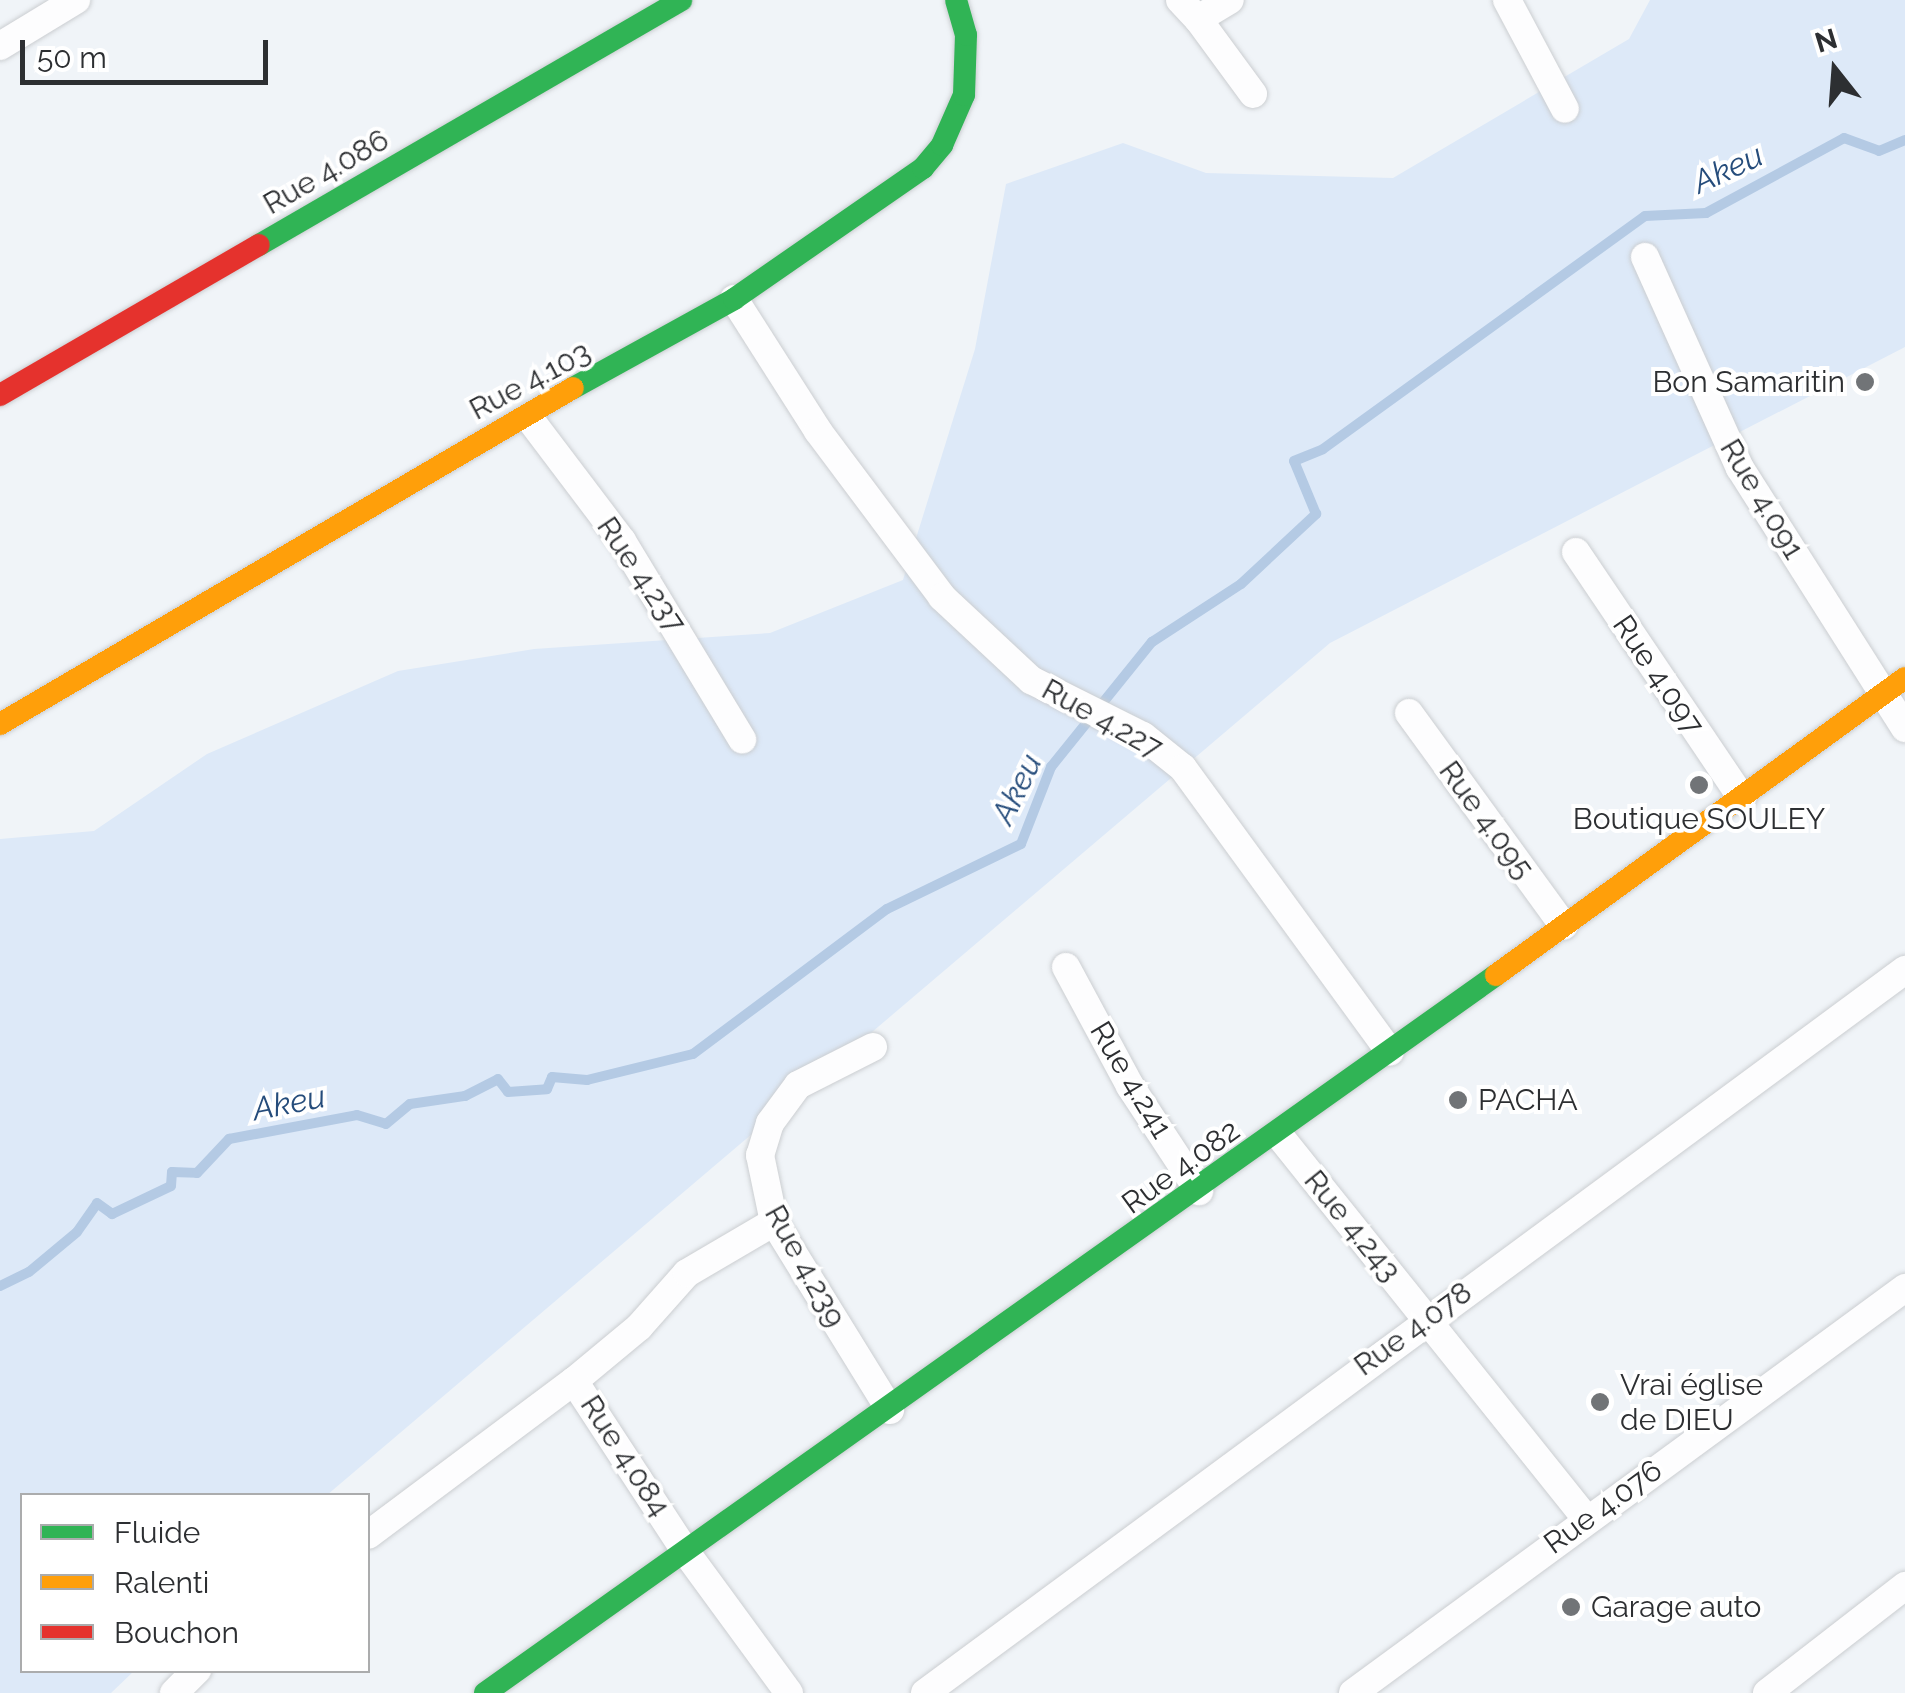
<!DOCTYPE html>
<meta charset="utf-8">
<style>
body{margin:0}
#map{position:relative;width:1905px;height:1693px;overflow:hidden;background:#f0f4f8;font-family:Raleway,sans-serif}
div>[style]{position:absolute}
.green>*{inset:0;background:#dde9f8}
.stream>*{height:10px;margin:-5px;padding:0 5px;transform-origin:5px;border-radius:5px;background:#b4cae4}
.roads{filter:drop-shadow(0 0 2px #cbced1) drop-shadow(0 0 2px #cbced1)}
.street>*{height:28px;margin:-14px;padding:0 14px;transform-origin:14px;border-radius:14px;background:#fdfdfe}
.fast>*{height:22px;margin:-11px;padding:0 11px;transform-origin:11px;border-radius:11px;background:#30b455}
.slow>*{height:22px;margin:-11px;padding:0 11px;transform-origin:11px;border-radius:11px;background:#ff9f0a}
.jam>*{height:22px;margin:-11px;padding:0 11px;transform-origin:11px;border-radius:11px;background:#e5322d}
.dots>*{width:28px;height:28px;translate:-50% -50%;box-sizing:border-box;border:5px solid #fff;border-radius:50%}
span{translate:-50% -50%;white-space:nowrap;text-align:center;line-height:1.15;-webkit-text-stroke:8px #fff;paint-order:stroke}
.street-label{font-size:30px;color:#2d2f32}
.poi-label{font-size:30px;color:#2d2f32}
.right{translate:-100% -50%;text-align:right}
.left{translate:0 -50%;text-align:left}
.water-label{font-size:32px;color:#254c7b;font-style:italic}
.legend{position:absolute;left:20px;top:1493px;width:350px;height:180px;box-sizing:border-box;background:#fff;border:2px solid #abacad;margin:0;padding:12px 18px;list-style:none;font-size:30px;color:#2d2f32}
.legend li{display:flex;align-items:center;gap:20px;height:50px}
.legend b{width:50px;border:2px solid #abacad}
.north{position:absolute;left:1785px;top:20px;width:100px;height:100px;-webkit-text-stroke:8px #fff;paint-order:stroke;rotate:343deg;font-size:28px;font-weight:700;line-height:40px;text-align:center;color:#2d2f32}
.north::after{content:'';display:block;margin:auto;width:35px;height:45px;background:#2d2f32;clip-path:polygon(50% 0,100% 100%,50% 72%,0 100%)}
.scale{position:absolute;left:20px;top:40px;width:248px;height:45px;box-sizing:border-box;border:5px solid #2d2f32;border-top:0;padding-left:12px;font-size:30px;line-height:35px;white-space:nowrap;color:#2d2f32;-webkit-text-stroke:8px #fff;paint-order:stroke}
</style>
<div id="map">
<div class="green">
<div style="clip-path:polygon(1650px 0,1905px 0,1905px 347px,1330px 643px,327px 1495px,22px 1496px,22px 1670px,134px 1671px,111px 1693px,0 1693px,0 839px,94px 831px,207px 754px,398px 671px,534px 649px,770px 633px,903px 580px,975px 349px,1006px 184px,1123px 143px,1206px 173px,1393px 178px,1629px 39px)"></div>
</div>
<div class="stream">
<div style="left:0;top:1286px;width:32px;rotate:-26deg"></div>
<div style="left:29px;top:1272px;width:62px;rotate:-39.8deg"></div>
<div style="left:77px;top:1232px;width:35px;rotate:-55deg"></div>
<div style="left:97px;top:1203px;width:19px;rotate:36deg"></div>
<div style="left:112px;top:1214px;width:65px;rotate:-25.4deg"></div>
<div style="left:171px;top:1186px;width:14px;rotate:-86deg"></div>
<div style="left:172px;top:1172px;width:25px;rotate:2deg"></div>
<div style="left:197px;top:1173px;width:47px;rotate:-46.7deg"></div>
<div style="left:229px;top:1139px;width:130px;rotate:-10.6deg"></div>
<div style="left:357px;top:1115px;width:30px;rotate:17deg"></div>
<div style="left:386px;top:1124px;width:31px;rotate:-40deg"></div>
<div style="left:410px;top:1104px;width:56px;rotate:-8.3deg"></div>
<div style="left:465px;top:1096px;width:37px;rotate:-27deg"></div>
<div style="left:498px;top:1079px;width:16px;rotate:52deg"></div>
<div style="left:508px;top:1092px;width:39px;rotate:-4deg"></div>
<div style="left:547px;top:1089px;width:13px;rotate:-67deg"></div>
<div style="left:552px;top:1077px;width:35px;rotate:5deg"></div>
<div style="left:587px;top:1080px;width:109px;rotate:-13.8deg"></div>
<div style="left:693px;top:1054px;width:242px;rotate:-36.8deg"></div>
<div style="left:887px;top:909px;width:149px;rotate:-25.9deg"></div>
<div style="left:1021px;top:844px;width:83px;rotate:-68.7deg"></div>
<div style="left:1051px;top:767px;width:161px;rotate:-51.1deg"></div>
<div style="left:1152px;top:642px;width:106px;rotate:-33.1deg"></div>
<div style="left:1241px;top:584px;width:103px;rotate:-43deg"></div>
<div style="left:1316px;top:514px;width:57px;rotate:-112.5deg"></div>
<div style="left:1294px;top:461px;width:31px;rotate:-22deg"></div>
<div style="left:1323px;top:449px;width:397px;rotate:-35.9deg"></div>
<div style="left:1645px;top:216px;width:61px;rotate:-2.8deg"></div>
<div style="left:1706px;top:213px;width:157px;rotate:-28.5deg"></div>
<div style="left:1844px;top:138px;width:37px;rotate:20deg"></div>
<div style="left:1879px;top:151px;width:28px;rotate:-23deg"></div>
</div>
<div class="roads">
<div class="street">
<div style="left:1180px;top:0;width:26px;rotate:47deg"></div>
<div style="left:1198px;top:19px;width:37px;rotate:-31deg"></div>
<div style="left:1507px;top:0;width:123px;rotate:62deg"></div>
<div style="left:1198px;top:19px;width:93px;rotate:53.7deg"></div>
<div style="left:0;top:46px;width:89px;rotate:-31.2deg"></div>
<div style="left:1645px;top:257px;width:231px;rotate:65.8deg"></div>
<div style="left:1740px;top:468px;width:308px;rotate:57.6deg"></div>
<div style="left:734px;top:299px;width:156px;rotate:57.5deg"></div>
<div style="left:818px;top:431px;width:207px;rotate:53.2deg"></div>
<div style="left:942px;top:597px;width:122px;rotate:43deg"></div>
<div style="left:1031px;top:680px;width:125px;rotate:26.6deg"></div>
<div style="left:1143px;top:736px;width:51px;rotate:38.7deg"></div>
<div style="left:1183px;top:768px;width:351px;rotate:53.9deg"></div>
<div style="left:529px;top:418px;width:154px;rotate:52.9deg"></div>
<div style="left:622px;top:541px;width:232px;rotate:58.8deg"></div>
<div style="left:1576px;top:552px;width:297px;rotate:56deg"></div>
<div style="left:1409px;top:713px;width:263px;rotate:54deg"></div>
<div style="left:1066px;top:967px;width:135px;rotate:61.7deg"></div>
<div style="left:1130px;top:1086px;width:126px;rotate:56.7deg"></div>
<div style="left:873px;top:1047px;width:84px;rotate:153.1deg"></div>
<div style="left:798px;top:1085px;width:47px;rotate:126.4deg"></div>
<div style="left:770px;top:1123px;width:34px;rotate:107deg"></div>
<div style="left:760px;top:1155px;width:68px;rotate:78.2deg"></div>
<div style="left:774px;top:1222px;width:221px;rotate:58.3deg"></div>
<div style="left:1278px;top:1134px;width:493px;rotate:51.3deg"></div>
<div style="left:574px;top:1381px;width:85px;rotate:-39.7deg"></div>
<div style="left:639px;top:1327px;width:72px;rotate:-48.4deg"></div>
<div style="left:687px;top:1273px;width:101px;rotate:-30.4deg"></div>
<div style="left:368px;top:1535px;width:257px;rotate:-36.8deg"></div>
<div style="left:574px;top:1381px;width:208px;rotate:56.8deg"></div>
<div style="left:688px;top:1555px;width:171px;rotate:53.8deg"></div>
<div style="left:174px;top:1693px;width:33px;rotate:-45deg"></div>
<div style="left:925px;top:1693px;width:1218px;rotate:-36.42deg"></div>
<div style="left:1353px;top:1693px;width:685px;rotate:-36.27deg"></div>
<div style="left:1767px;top:1693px;width:175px;rotate:-37.8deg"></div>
</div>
<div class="fast">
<div style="left:259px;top:245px;width:488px;rotate:-30.1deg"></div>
<div style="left:573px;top:388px;width:184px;rotate:-28.9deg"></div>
<div style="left:734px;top:299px;width:230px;rotate:-34.7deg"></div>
<div style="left:923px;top:168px;width:30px;rotate:-50deg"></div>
<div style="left:942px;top:145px;width:55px;rotate:-66.3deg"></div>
<div style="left:964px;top:95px;width:60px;rotate:-88.1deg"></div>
<div style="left:966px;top:35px;width:36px;rotate:-106deg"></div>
<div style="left:485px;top:1693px;width:1240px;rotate:-35.38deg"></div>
</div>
<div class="slow">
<div style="left:0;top:724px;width:664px;rotate:-30.39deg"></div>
<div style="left:1496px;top:975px;width:505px;rotate:-35.99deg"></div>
</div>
<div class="jam">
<div style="left:0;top:395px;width:299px;rotate:-30.1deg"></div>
</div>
</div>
<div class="dots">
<div style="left:1865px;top:382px;background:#717477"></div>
<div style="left:1699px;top:785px;background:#717477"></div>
<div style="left:1458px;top:1100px;background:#717477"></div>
<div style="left:1600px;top:1402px;background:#717477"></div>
<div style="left:1571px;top:1607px;background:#717477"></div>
</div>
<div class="street-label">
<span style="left:326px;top:172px;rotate:-30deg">Rue 4.086</span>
<span style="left:530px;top:381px;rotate:-28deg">Rue 4.103</span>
<span style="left:1762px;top:499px;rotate:59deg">Rue 4.091</span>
<span style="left:641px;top:575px;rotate:56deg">Rue 4.237</span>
<span style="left:1658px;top:675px;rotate:56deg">Rue 4.097</span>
<span style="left:1102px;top:719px;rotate:29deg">Rue 4.227</span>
<span style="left:1486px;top:820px;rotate:54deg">Rue 4.095</span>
<span style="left:1131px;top:1080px;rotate:59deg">Rue 4.241</span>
<span style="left:1181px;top:1167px;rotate:-36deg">Rue 4.082</span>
<span style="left:1352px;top:1226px;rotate:51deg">Rue 4.243</span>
<span style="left:805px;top:1266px;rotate:61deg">Rue 4.239</span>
<span style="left:1413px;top:1329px;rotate:-36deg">Rue 4.078</span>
<span style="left:625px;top:1456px;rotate:57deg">Rue 4.084</span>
<span style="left:1603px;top:1507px;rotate:-36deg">Rue 4.076</span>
</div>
<div class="poi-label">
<span class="right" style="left:1845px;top:382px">Bon Samaritin</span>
<span style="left:1699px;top:819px">Boutique SOULEY</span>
<span class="left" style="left:1478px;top:1100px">PACHA</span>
<span class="left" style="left:1620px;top:1402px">Vrai église<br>de DIEU</span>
<span class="left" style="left:1591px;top:1607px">Garage auto</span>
</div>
<div class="water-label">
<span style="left:1728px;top:169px;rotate:-25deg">Akeu</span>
<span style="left:1017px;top:789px;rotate:-64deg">Akeu</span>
<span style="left:289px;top:1103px;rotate:-11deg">Akeu</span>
</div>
<ul class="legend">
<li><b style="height:12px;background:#30b455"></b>Fluide</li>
<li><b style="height:12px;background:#ff9f0a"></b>Ralenti</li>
<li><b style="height:12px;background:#e5322d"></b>Bouchon</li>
</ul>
<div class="north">N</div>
<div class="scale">50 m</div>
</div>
